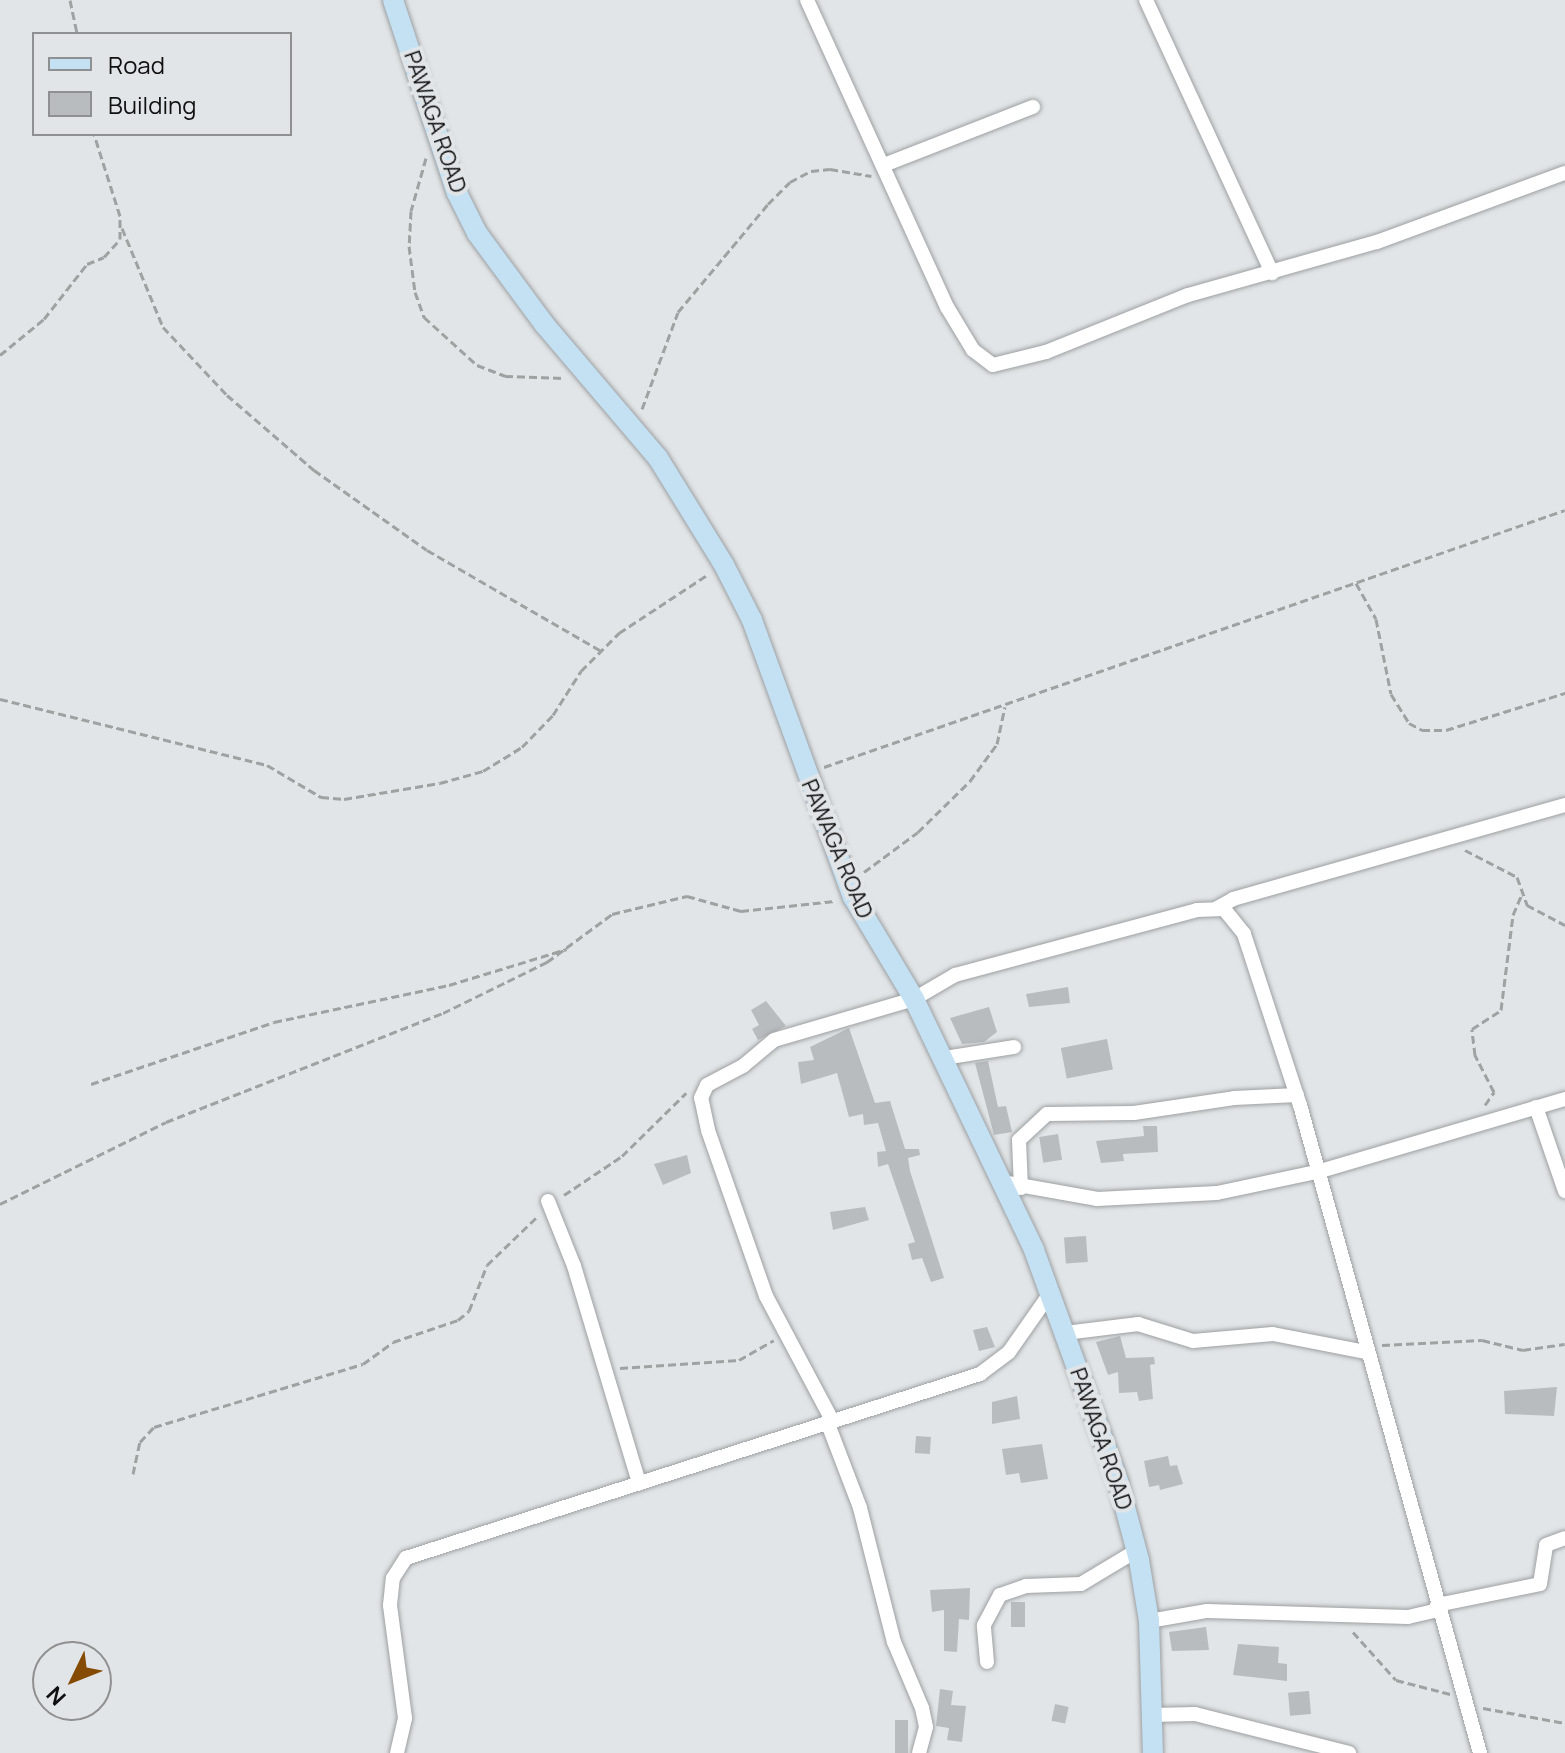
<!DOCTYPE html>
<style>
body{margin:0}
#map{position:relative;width:1565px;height:1753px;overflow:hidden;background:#e2e5e7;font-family:Manrope,sans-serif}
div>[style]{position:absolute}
.building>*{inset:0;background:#b9bcbf;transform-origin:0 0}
.path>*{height:3px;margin-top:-1.5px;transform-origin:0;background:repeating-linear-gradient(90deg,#9fa2a3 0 8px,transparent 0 12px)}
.roads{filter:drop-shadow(0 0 2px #9da0a2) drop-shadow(0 0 2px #9da0a2)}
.street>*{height:14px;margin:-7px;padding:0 7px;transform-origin:7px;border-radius:7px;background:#fff}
.secondary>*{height:20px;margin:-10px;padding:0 10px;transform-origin:10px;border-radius:10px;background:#c4e1f4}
span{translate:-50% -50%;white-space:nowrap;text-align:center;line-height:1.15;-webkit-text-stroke:8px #e2e5e7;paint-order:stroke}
.street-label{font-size:22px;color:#0f1011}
.legend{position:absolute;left:32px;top:32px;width:260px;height:104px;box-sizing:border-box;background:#e2e5e7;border:2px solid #8e9091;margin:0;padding:10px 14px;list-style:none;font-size:24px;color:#0f1011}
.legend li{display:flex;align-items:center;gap:16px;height:40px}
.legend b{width:40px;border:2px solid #8e9091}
.north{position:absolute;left:32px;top:1641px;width:80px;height:80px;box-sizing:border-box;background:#e2e5e7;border:2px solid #8e9091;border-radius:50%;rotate:227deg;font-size:22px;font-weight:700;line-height:32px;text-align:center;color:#0f1011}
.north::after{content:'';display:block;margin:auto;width:28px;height:36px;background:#854b02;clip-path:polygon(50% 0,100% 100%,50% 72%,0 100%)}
</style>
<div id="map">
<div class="building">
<div style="clip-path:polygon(1068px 987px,1070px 1003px,1029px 1007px,1026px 994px)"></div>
<div style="clip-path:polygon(766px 1001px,786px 1026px,758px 1040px,752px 1029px,759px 1025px,751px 1010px)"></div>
<div style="clip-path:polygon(989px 1007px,997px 1032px,984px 1042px,962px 1044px,950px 1018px)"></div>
<div style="clip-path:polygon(849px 1028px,875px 1103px,890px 1101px,905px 1149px,919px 1149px,920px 1155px,908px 1158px,910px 1171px,944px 1278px,931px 1282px,922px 1258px,912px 1260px,908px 1244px,915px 1242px,888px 1164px,878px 1167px,877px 1152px,886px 1151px,878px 1123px,864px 1125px,863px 1114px,849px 1117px,837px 1073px,801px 1084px,798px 1062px,814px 1060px,810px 1047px)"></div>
<div style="left:1107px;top:1039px;width:31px;height:47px;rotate:79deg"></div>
<div style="clip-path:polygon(988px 1061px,998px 1107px,1006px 1106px,1012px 1132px,994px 1135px,975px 1063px)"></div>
<div style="clip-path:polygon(1143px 1126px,1157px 1126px,1158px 1152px,1123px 1154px,1124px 1161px,1101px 1163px,1096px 1141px,1144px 1136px)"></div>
<div style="left:1058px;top:1134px;width:26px;height:19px;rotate:81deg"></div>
<div style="clip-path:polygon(687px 1155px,691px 1173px,663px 1185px,654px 1164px)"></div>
<div style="clip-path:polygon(865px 1207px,869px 1220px,833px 1230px,830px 1212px)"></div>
<div style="left:1086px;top:1236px;width:26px;height:22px;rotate:86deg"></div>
<div style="clip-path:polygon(987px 1327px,995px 1347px,979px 1351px,973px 1330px)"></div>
<div style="clip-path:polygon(1120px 1336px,1126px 1358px,1154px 1357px,1155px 1364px,1150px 1365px,1153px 1399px,1139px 1401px,1137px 1392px,1119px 1393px,1118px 1372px,1108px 1375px,1096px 1342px)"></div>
<div style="clip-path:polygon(1557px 1387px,1554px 1416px,1505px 1414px,1504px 1391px)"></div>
<div style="clip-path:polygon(1017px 1396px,1020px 1419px,992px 1424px,992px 1402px)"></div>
<div style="left:916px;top:1436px;width:15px;height:17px;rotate:4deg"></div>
<div style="clip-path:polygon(1042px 1444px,1048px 1479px,1021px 1483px,1019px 1473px,1006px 1475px,1002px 1449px)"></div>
<div style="clip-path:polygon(1168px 1456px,1170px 1466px,1177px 1465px,1183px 1484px,1160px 1490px,1159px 1485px,1149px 1487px,1144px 1461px)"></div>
<div style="clip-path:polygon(970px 1588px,969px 1620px,959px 1619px,957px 1652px,944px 1651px,944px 1610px,932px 1612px,930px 1590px)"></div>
<div style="left:1011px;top:1602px;width:14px;height:25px"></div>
<div style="clip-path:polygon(1206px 1627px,1209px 1650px,1172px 1651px,1169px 1632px)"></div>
<div style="clip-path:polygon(1238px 1644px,1279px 1647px,1278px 1663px,1287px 1664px,1287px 1681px,1233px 1675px)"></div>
<div style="clip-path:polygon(940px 1689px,953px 1691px,951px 1705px,966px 1706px,962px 1742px,947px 1740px,949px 1728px,936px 1726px)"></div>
<div style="left:1309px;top:1691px;width:23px;height:21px;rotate:85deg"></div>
<div style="left:1055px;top:1704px;width:14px;height:17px;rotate:12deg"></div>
<div style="left:895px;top:1720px;width:13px;height:33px"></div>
</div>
<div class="path">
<div style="left:70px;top:0;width:35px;rotate:78deg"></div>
<div style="left:426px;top:158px;width:55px;rotate:105.8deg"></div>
<div style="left:411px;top:211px;width:35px;rotate:93deg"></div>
<div style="left:409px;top:246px;width:46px;rotate:82.6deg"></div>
<div style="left:415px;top:292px;width:27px;rotate:70deg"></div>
<div style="left:424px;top:317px;width:72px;rotate:42.2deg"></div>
<div style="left:477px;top:365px;width:30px;rotate:21deg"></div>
<div style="left:505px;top:376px;width:59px;rotate:1.9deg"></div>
<div style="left:122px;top:228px;width:107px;rotate:67.5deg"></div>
<div style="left:163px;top:327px;width:93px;rotate:46.7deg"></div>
<div style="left:227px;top:395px;width:115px;rotate:40.8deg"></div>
<div style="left:314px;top:470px;width:138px;rotate:35.3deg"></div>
<div style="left:427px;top:550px;width:201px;rotate:30.1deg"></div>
<div style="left:0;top:355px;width:57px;rotate:-39.3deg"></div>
<div style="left:44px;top:319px;width:70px;rotate:-52deg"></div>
<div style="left:87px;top:264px;width:18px;rotate:-22deg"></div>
<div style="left:104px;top:257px;width:24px;rotate:-48deg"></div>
<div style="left:120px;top:239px;width:23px;rotate:-90deg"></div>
<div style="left:120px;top:216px;width:86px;rotate:-107.6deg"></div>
<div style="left:642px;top:409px;width:103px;rotate:-69.6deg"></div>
<div style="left:678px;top:312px;width:141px;rotate:-50.2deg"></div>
<div style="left:768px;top:204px;width:31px;rotate:-45deg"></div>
<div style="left:790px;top:182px;width:24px;rotate:-28deg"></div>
<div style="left:811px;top:171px;width:19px;rotate:-6deg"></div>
<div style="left:830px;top:169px;width:42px;rotate:9.7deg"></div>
<div style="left:1356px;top:583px;width:41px;rotate:60.9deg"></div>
<div style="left:1376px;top:619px;width:76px;rotate:78.7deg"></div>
<div style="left:1391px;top:694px;width:34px;rotate:58deg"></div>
<div style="left:1409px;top:723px;width:15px;rotate:28deg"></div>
<div style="left:1422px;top:730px;width:24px"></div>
<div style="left:1446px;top:730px;width:125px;rotate:-17.3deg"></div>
<div style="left:0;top:699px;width:275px;rotate:13.9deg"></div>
<div style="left:267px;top:765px;width:63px;rotate:30.7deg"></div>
<div style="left:321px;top:797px;width:23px;rotate:5deg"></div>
<div style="left:344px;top:799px;width:97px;rotate:-9.5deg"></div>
<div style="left:440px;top:783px;width:45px;rotate:-15.6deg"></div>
<div style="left:483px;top:771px;width:46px;rotate:-31.6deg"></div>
<div style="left:522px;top:747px;width:45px;rotate:-45.9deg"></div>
<div style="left:553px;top:715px;width:52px;rotate:-57.5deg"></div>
<div style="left:581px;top:671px;width:54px;rotate:-45deg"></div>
<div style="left:619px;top:633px;width:105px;rotate:-33.4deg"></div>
<div style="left:824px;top:767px;width:784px;rotate:-19.13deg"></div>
<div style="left:1465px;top:850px;width:59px;rotate:27.4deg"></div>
<div style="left:1517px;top:877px;width:30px;rotate:70deg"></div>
<div style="left:1527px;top:905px;width:43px;rotate:27.8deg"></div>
<div style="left:864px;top:872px;width:67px;rotate:-36.5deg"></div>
<div style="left:918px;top:832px;width:73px;rotate:-44.4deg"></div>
<div style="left:970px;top:781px;width:46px;rotate:-53.9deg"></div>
<div style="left:997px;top:744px;width:38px;rotate:-78deg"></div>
<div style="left:91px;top:1084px;width:193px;rotate:-18.7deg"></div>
<div style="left:274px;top:1022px;width:179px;rotate:-11.9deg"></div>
<div style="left:449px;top:985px;width:123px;rotate:-17deg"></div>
<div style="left:1485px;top:1105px;width:16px;rotate:-55deg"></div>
<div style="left:1494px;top:1092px;width:42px;rotate:-117.2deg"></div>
<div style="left:1475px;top:1055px;width:26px;rotate:-97deg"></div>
<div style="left:1472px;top:1029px;width:35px;rotate:-33deg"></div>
<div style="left:1501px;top:1010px;width:96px;rotate:-82.8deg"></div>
<div style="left:1513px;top:915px;width:23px;rotate:-67deg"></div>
<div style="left:564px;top:1195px;width:70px;rotate:-33.9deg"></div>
<div style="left:622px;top:1156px;width:90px;rotate:-44.5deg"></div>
<div style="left:0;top:1204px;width:185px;rotate:-26.3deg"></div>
<div style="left:166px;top:1122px;width:298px;rotate:-21.5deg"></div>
<div style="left:443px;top:1013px;width:116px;rotate:-26.1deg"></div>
<div style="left:547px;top:962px;width:81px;rotate:-36.4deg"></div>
<div style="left:612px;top:914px;width:77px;rotate:-13.5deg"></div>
<div style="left:687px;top:896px;width:56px;rotate:15.5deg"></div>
<div style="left:741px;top:911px;width:94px;rotate:-6.1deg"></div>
<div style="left:1382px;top:1345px;width:100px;rotate:-2.9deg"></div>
<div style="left:1482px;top:1340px;width:42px;rotate:13.7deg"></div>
<div style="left:1523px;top:1350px;width:42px;rotate:-8.1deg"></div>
<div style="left:620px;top:1368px;width:119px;rotate:-3.8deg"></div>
<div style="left:739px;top:1360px;width:40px;rotate:-29.7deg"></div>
<div style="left:133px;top:1474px;width:33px;rotate:-78deg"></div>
<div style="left:140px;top:1442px;width:21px;rotate:-47deg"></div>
<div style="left:154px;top:1427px;width:218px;rotate:-16.8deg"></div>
<div style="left:363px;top:1364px;width:37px;rotate:-36deg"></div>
<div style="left:393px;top:1342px;width:69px;rotate:-18.7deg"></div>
<div style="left:458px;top:1320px;width:14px;rotate:-39deg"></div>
<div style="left:469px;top:1311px;width:49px;rotate:-68.6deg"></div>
<div style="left:487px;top:1265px;width:71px;rotate:-43.9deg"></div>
<div style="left:1353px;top:1632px;width:64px;rotate:48.1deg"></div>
<div style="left:1396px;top:1680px;width:56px;rotate:14.5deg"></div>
<div style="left:1483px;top:1708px;width:83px;rotate:10.4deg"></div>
</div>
<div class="roads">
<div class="street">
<div style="left:807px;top:0;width:337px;rotate:65.5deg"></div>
<div style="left:947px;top:307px;width:50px;rotate:58.8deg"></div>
<div style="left:973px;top:350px;width:25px;rotate:37deg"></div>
<div style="left:993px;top:365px;width:55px;rotate:-13.8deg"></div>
<div style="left:1046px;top:352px;width:153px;rotate:-21.9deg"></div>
<div style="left:1188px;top:295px;width:196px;rotate:-15.7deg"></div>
<div style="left:1377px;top:242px;width:200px;rotate:-20.2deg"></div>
<div style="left:1146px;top:0;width:301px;rotate:65.2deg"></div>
<div style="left:884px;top:165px;width:160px;rotate:-21.3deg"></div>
<div style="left:1217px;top:908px;width:18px;rotate:-29deg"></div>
<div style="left:1233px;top:899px;width:345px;rotate:-15.8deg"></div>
<div style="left:944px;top:1058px;width:71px;rotate:-8.9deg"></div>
<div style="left:1536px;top:1107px;width:89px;rotate:71deg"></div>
<div style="left:1002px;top:1182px;width:97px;rotate:10.1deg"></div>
<div style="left:1097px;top:1199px;width:120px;rotate:-2.9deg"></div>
<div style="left:1217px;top:1193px;width:102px;rotate:-11.9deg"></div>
<div style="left:1317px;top:1172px;width:259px;rotate:-16.4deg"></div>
<div style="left:1021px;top:1188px;width:48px;rotate:-92.4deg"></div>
<div style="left:1019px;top:1140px;width:38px;rotate:-43deg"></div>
<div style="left:1047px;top:1114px;width:87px;rotate:-0.7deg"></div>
<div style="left:1134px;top:1113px;width:101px;rotate:-8.5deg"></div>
<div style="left:1234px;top:1098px;width:63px;rotate:-2.7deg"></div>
<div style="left:548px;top:1201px;width:70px;rotate:68.2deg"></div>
<div style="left:574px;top:1266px;width:227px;rotate:73.3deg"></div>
<div style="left:1065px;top:1333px;width:74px;rotate:-7deg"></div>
<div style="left:1138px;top:1324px;width:58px;rotate:17.2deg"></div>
<div style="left:1193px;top:1341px;width:80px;rotate:-5deg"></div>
<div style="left:1273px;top:1334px;width:95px;rotate:11deg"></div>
<div style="left:833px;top:1422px;width:143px;rotate:-118deg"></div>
<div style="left:766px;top:1296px;width:176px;rotate:-109.3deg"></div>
<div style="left:708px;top:1130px;width:33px;rotate:-102deg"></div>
<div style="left:701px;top:1098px;width:14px;rotate:-65deg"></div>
<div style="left:707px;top:1085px;width:41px;rotate:-27.8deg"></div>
<div style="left:743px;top:1066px;width:40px;rotate:-40deg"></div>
<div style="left:774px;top:1040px;width:146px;rotate:-16.3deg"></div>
<div style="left:914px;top:999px;width:48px;rotate:-30.3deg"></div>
<div style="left:955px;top:975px;width:251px;rotate:-15deg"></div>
<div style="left:1197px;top:910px;width:27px;rotate:-2deg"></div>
<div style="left:1224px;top:909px;width:32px;rotate:51deg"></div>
<div style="left:1244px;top:934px;width:180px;rotate:71.9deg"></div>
<div style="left:1300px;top:1105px;width:673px;rotate:74.48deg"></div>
<div style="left:828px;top:1424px;width:90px;rotate:69.1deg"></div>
<div style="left:860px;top:1508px;width:138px;rotate:75.8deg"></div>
<div style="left:894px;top:1642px;width:72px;rotate:67deg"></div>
<div style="left:922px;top:1708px;width:19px;rotate:78deg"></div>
<div style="left:926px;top:1727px;width:27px;rotate:105deg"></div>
<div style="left:1437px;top:1605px;width:105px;rotate:-11.5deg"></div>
<div style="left:1540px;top:1584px;width:39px;rotate:-81deg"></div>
<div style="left:1546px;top:1545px;width:20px;rotate:-20deg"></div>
<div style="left:1149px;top:1621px;width:59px;rotate:-9.8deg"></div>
<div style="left:1207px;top:1611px;width:201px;rotate:1.7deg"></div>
<div style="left:1408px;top:1617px;width:32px;rotate:-13deg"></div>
<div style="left:987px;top:1662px;width:37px;rotate:-95deg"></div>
<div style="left:984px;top:1625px;width:34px;rotate:-62deg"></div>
<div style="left:1000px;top:1595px;width:28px;rotate:-19deg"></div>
<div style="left:1026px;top:1586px;width:55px;rotate:-2.1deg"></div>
<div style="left:1081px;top:1584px;width:64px;rotate:-31deg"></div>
<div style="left:1152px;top:1715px;width:43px;rotate:-1.3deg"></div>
<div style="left:1195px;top:1714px;width:159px;rotate:14.2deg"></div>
<div style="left:397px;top:1753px;width:36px;rotate:-77deg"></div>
<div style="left:405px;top:1718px;width:114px;rotate:-97.6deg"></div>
<div style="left:390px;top:1605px;width:27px;rotate:-84deg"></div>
<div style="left:393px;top:1578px;width:24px;rotate:-57deg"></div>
<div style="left:406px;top:1558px;width:603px;rotate:-17.77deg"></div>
<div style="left:980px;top:1374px;width:36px;rotate:-37deg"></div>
<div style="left:1009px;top:1352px;width:73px;rotate:-55deg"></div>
</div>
<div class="secondary">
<div style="left:393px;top:0;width:203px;rotate:71.7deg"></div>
<div style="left:457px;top:193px;width:45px;rotate:63.4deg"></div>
<div style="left:477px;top:233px;width:113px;rotate:53.6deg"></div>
<div style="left:544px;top:324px;width:176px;rotate:49.6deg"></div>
<div style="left:658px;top:458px;width:126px;rotate:58.3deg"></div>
<div style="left:724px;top:565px;width:62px;rotate:63deg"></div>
<div style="left:752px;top:620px;width:295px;rotate:70deg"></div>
<div style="left:853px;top:897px;width:119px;rotate:59.1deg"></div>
<div style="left:914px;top:999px;width:278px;rotate:64.4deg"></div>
<div style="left:1034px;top:1250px;width:246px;rotate:70deg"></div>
<div style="left:1118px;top:1481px;width:82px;rotate:75.1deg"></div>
<div style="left:1139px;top:1560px;width:62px;rotate:80.7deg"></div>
<div style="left:1149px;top:1621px;width:132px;rotate:88.3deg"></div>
</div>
</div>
<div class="street-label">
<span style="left:435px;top:122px;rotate:71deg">PAWAGA ROAD</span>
<span style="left:837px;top:849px;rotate:67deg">PAWAGA ROAD</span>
<span style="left:1101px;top:1439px;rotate:71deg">PAWAGA ROAD</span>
</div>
<ul class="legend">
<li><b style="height:10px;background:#c4e1f4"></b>Road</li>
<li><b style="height:22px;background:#b9bcbf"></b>Building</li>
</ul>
<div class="north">N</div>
</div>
